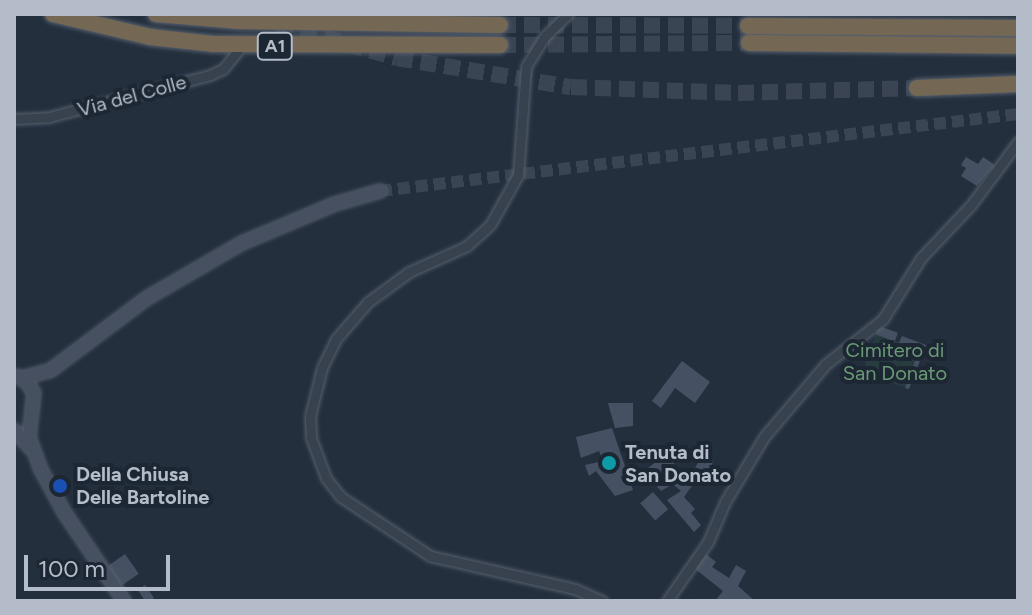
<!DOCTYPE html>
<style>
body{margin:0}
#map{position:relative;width:1032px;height:615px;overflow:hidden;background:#242f3e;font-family:Figtree,sans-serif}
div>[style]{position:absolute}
.green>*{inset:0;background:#263c3f}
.building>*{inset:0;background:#455162;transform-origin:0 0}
.secondary-tunnel>*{height:12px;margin-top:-6px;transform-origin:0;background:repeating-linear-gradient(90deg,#3a4453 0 12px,transparent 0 18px)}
.motorway-tunnel>*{height:16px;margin-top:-8px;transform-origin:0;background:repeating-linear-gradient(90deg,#3a4453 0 16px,transparent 0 24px)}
.roads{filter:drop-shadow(0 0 2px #565f6c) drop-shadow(0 0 2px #565f6c)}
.minor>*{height:9px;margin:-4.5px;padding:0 4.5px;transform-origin:4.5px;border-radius:4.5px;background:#38414e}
.secondary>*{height:12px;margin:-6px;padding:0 6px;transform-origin:6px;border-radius:6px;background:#465061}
.motorway>*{height:16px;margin:-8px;padding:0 8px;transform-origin:8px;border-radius:8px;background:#746855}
.dots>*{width:22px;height:22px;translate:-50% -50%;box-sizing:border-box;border:4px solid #1d2633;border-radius:50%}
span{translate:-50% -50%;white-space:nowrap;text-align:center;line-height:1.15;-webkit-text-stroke:8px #1d2633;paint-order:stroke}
.shield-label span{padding:2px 6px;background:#1d2633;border:2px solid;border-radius:6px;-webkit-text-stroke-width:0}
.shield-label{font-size:18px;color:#b4bcc9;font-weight:700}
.street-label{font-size:20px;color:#b4bcc9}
.park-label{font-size:20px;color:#6b9a76}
.poi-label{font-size:20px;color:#b4bcc9;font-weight:700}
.left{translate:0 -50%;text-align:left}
.frame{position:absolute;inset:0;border:16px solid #b4bcc9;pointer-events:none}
.scale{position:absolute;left:24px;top:555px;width:146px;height:36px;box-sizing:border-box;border:4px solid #b4bcc9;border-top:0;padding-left:10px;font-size:24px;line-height:28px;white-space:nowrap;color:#b4bcc9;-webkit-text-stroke:6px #1d2633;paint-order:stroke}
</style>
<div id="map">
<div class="green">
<div style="clip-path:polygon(879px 326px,898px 333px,895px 341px,899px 342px,902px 336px,926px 345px,909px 389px,862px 372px)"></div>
</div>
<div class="building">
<div style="clip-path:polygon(966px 157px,978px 164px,983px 157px,995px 165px,977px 186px,961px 176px,966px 168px,961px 165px)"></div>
<div style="left:879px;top:326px;width:20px;height:9px;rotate:20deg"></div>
<div style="clip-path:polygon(902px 336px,926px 345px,909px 389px,905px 388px,919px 350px,899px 343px)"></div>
<div style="clip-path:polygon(682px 361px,710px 382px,695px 403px,675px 388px,661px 408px,652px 401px)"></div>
<div style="clip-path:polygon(608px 403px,633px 403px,633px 426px,615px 428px)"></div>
<div style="clip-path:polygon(612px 428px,633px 490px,615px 496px,596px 471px,589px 476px,585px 465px,603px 461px,599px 451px,581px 458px,576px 437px)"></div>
<div style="clip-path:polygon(681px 451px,684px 457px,666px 469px,675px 483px,661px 491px,644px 471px,668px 453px,672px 456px)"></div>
<div style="clip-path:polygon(702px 455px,713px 462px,703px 481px,693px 472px)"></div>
<div style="clip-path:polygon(688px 472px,696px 480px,684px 497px,695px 509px,691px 513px,701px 525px,694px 532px,667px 500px,681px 491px,674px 485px,682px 474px)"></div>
<div style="left:653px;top:492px;width:23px;height:17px;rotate:49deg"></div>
<div style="clip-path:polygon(705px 553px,716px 562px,712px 567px,729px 578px,736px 565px,746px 571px,738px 586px,755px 601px,715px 601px,723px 591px,694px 568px)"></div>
<div style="left:125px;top:554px;width:24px;height:23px;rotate:55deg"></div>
<div style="clip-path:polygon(145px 585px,154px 598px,150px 601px,145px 601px,138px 590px)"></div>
</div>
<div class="secondary-tunnel">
<div style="left:380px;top:191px;width:643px;rotate:-6.88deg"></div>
</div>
<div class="motorway-tunnel">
<div style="left:278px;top:24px;width:124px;rotate:15.9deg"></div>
<div style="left:397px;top:58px;width:176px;rotate:9.5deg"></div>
<div style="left:571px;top:87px;width:167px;rotate:2.1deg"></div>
<div style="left:738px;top:93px;width:179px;rotate:-1.6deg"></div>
<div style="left:500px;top:25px;width:248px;rotate:0.2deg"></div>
<div style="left:500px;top:45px;width:249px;rotate:-0.5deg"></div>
</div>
<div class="roads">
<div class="minor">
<div style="left:568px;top:14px;width:32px;rotate:136deg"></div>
<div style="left:545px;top:36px;width:36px;rotate:122deg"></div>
<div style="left:526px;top:67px;width:108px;rotate:94.2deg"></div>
<div style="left:518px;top:175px;width:57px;rotate:119.2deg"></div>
<div style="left:490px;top:225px;width:31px;rotate:138deg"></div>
<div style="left:467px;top:246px;width:64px;rotate:155.9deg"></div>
<div style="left:409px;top:272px;width:51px;rotate:143.8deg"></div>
<div style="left:368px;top:302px;width:49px;rotate:130.9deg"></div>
<div style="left:336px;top:339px;width:32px;rotate:116deg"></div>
<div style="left:322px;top:368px;width:49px;rotate:104deg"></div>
<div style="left:310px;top:416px;width:22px;rotate:87deg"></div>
<div style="left:311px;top:438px;width:43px;rotate:69.4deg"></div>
<div style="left:326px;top:478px;width:24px;rotate:52deg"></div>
<div style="left:341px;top:497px;width:107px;rotate:33.5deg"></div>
<div style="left:430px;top:556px;width:149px;rotate:12.8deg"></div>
<div style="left:575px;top:589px;width:30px;rotate:24deg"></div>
<div style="left:14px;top:119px;width:35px;rotate:-3deg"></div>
<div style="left:49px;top:117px;width:166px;rotate:-14.6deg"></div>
<div style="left:210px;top:75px;width:14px;rotate:-25deg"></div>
<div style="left:223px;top:69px;width:26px;rotate:-51deg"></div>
<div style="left:667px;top:601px;width:72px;rotate:-55.2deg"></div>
<div style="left:708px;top:542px;width:43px;rotate:-67deg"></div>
<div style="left:725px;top:502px;width:76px;rotate:-59deg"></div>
<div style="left:764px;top:437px;width:96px;rotate:-49.7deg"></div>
<div style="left:826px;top:364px;width:73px;rotate:-38.3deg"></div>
<div style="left:883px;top:319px;width:72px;rotate:-58.1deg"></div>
<div style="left:921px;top:258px;width:73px;rotate:-46.7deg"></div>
<div style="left:971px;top:205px;width:79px;rotate:-53.3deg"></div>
</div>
<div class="secondary">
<div style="left:16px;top:376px;width:11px;rotate:27deg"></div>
<div style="left:26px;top:381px;width:14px;rotate:56deg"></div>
<div style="left:34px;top:393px;width:44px;rotate:96.5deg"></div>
<div style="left:29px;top:437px;width:33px;rotate:70deg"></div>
<div style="left:40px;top:468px;width:50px;rotate:61.4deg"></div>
<div style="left:64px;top:512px;width:107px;rotate:56deg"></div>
<div style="left:22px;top:378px;width:30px;rotate:-15deg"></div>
<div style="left:51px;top:370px;width:120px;rotate:-36.9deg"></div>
<div style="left:147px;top:298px;width:110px;rotate:-30.1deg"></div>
<div style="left:242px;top:243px;width:101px;rotate:-22.8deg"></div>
<div style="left:335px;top:204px;width:47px;rotate:-16.1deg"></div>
<div style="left:14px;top:430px;width:24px;rotate:48deg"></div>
</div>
<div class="motorway">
<div style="left:53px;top:14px;width:100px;rotate:13.3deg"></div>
<div style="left:150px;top:37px;width:63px;rotate:6.3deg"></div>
<div style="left:213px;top:44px;width:287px;rotate:0.2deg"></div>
<div style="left:156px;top:14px;width:83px;rotate:4.8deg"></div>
<div style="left:239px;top:21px;width:261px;rotate:0.9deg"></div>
<div style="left:748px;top:26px;width:270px;rotate:0.4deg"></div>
<div style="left:749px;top:43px;width:269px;rotate:0.6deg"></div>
<div style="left:917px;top:88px;width:101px;rotate:-2.3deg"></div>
</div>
</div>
<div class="dots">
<div style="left:609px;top:463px;background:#0f9aa8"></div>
<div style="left:60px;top:486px;background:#1a4fb4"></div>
</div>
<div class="shield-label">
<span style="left:275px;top:46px">A1</span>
</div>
<div class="street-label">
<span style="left:132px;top:96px;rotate:-15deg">Via del Colle</span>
</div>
<div class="park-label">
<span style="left:895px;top:362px">Cimitero di<br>San Donato</span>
</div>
<div class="poi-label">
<span class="left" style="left:625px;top:464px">Tenuta di<br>San Donato</span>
<span class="left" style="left:76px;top:486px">Della Chiusa<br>Delle Bartoline</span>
</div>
<div class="frame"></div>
<div class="scale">100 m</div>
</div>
